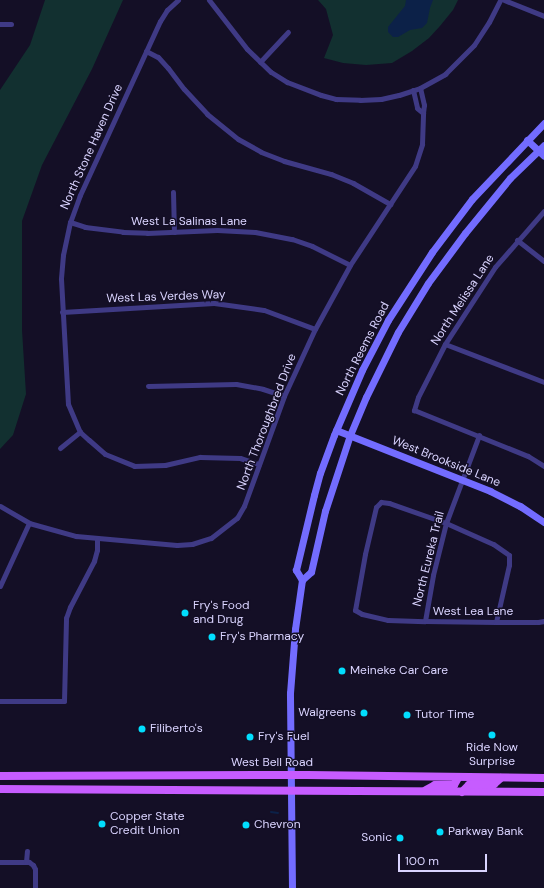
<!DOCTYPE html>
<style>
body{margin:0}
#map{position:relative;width:544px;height:888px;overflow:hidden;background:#140f26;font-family:"DM Sans",sans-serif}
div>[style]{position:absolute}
.green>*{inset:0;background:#123030}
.water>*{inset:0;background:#0c2148}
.stream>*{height:2px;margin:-1px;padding:0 1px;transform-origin:1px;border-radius:1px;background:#0c2148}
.street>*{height:5px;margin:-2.5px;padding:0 2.5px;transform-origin:2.5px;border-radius:2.5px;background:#3f3a85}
.secondary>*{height:7px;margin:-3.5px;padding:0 3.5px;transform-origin:3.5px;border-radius:3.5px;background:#736cff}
.primary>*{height:8px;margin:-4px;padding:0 4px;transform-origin:4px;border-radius:4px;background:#c65cff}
.dots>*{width:11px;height:11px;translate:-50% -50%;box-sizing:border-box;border:2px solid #140f26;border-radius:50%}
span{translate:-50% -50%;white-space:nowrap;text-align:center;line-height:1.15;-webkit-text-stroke:3px #140f26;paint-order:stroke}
.street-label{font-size:12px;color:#dad4ff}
.poi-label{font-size:12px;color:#dad4ff}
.left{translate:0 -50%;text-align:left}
.right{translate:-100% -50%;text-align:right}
.scale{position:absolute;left:398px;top:854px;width:89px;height:18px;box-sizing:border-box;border:2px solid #dad4ff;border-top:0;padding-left:5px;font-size:12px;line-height:14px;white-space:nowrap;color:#dad4ff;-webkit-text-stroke:3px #140f26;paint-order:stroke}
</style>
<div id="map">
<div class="green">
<div style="clip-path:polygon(45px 0,123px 0,92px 69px,42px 165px,22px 221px,22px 330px,26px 394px,13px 435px,0 449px,0 90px,30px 45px)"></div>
<div style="clip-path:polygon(318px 0,458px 0,453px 10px,440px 26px,429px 38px,412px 51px,392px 63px,366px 65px,343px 63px,324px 58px,333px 35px,326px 9px)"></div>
</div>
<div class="water">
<div style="clip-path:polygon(406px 0,433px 0,430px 8px,427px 23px,422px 28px,410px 30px,398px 37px,393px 37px,388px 32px,388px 27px,405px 6px)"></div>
</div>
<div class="stream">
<div style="left:271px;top:812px;width:7px;rotate:8deg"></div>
</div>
<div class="street">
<div style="left:178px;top:0;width:15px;rotate:138deg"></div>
<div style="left:167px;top:10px;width:13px;rotate:122deg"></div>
<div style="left:160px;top:21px;width:192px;rotate:114.7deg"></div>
<div style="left:80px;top:195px;width:29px;rotate:110deg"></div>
<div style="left:70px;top:222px;width:34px;rotate:102deg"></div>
<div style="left:63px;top:255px;width:24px;rotate:95deg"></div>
<div style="left:61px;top:279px;width:125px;rotate:86.8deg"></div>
<div style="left:68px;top:404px;width:30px;rotate:67deg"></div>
<div style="left:80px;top:432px;width:12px;rotate:42deg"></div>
<div style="left:89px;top:440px;width:21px;rotate:41deg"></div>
<div style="left:105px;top:454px;width:31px;rotate:22deg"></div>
<div style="left:134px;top:466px;width:31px;rotate:-2deg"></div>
<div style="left:165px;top:465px;width:36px;rotate:-13deg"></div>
<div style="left:200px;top:457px;width:40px;rotate:1.4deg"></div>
<div style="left:240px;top:458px;width:20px;rotate:18deg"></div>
<div style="left:209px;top:0;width:62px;rotate:52.2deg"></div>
<div style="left:247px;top:49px;width:33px;rotate:44deg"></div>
<div style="left:271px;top:72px;width:19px;rotate:32deg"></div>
<div style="left:287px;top:82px;width:36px;rotate:21deg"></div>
<div style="left:321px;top:95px;width:16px;rotate:15deg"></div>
<div style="left:336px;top:99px;width:24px;rotate:2deg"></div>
<div style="left:360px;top:100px;width:21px;rotate:-3deg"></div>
<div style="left:381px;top:99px;width:18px;rotate:-13deg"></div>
<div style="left:399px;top:95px;width:22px;rotate:-18deg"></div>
<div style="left:420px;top:88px;width:29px;rotate:-29deg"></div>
<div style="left:445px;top:74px;width:41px;rotate:-45deg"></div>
<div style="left:474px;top:45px;width:27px;rotate:-57deg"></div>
<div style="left:489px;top:22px;width:25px;rotate:-63deg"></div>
<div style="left:504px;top:0;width:43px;rotate:21.8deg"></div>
<div style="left:0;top:24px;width:11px"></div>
<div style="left:146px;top:51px;width:13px;rotate:27deg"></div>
<div style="left:158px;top:57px;width:15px;rotate:48deg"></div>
<div style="left:168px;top:68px;width:26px;rotate:53deg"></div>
<div style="left:184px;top:89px;width:34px;rotate:47deg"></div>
<div style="left:207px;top:114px;width:40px;rotate:39deg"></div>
<div style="left:238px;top:139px;width:26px;rotate:29deg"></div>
<div style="left:261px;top:152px;width:25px;rotate:21deg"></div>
<div style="left:284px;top:161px;width:49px;rotate:15.5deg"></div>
<div style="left:331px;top:174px;width:24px;rotate:22deg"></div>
<div style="left:353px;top:183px;width:43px;rotate:29.6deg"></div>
<div style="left:260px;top:62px;width:41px;rotate:-47deg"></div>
<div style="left:413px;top:90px;width:18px;rotate:77deg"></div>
<div style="left:417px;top:108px;width:8px;rotate:40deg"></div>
<div style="left:423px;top:113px;width:8px;rotate:-83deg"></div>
<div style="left:424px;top:105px;width:17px;rotate:-103deg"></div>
<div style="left:173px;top:192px;width:40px;rotate:88.6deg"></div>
<div style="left:544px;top:211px;width:74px;rotate:131.2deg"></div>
<div style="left:495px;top:267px;width:92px;rotate:123deg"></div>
<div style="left:445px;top:344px;width:59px;rotate:117deg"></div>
<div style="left:418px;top:397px;width:14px;rotate:107deg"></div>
<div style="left:414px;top:410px;width:123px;rotate:22deg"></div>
<div style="left:528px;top:456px;width:19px;rotate:32deg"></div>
<div style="left:70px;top:222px;width:16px;rotate:18deg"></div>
<div style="left:85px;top:227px;width:38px;rotate:7deg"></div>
<div style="left:123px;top:232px;width:24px;rotate:2deg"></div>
<div style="left:147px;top:233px;width:70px;rotate:-2.5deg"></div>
<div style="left:217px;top:230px;width:38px;rotate:3deg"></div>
<div style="left:255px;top:232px;width:38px;rotate:11deg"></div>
<div style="left:292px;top:239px;width:21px;rotate:19deg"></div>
<div style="left:312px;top:246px;width:42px;rotate:26.6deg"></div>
<div style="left:517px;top:240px;width:34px;rotate:38deg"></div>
<div style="left:62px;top:312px;width:152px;rotate:-3.4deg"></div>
<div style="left:214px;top:303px;width:50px;rotate:8deg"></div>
<div style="left:264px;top:310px;width:54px;rotate:20.4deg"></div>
<div style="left:445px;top:344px;width:106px;rotate:21deg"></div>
<div style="left:148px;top:386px;width:88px;rotate:-1.3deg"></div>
<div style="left:236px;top:384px;width:27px;rotate:10deg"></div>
<div style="left:263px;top:389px;width:22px;rotate:18deg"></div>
<div style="left:60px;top:448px;width:26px;rotate:-39deg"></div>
<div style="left:0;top:506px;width:34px;rotate:30deg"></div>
<div style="left:29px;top:523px;width:49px;rotate:15.5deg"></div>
<div style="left:76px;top:536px;width:101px;rotate:5.1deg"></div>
<div style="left:177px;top:545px;width:15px;rotate:-4deg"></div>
<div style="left:192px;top:544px;width:20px;rotate:-18deg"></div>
<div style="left:211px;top:538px;width:33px;rotate:-38deg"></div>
<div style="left:237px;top:518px;width:14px;rotate:-60deg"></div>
<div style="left:244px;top:506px;width:117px;rotate:-70deg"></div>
<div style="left:284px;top:396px;width:74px;rotate:-65.2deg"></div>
<div style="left:315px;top:329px;width:73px;rotate:-61.3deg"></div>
<div style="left:350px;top:265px;width:118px;rotate:-56.7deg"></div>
<div style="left:415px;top:166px;width:23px;rotate:-72deg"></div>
<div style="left:422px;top:144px;width:31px;rotate:-88deg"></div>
<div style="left:0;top:586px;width:69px;rotate:-65.3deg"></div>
<div style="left:425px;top:621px;width:47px;rotate:-80.1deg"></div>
<div style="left:433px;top:575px;width:54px;rotate:-76deg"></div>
<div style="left:446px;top:523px;width:94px;rotate:-69.4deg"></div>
<div style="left:496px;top:622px;width:58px;rotate:-77.2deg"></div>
<div style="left:509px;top:565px;width:10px;rotate:-90deg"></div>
<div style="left:509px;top:555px;width:19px;rotate:-145deg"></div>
<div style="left:493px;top:544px;width:51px;rotate:-155.9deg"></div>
<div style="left:446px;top:523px;width:60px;rotate:-160.7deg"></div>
<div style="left:389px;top:503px;width:8px;rotate:-173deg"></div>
<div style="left:381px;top:502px;width:7px;rotate:135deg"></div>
<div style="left:376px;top:507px;width:48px;rotate:103.2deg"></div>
<div style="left:365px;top:554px;width:57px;rotate:100.1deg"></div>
<div style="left:355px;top:610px;width:8px;rotate:30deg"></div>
<div style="left:362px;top:614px;width:27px;rotate:13deg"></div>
<div style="left:388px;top:620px;width:37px;rotate:2deg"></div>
<div style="left:425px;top:621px;width:71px;rotate:0.8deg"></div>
<div style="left:496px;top:622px;width:42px"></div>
<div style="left:538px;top:622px;width:6px;rotate:-9deg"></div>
<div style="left:0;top:701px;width:64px"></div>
<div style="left:64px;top:701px;width:83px;rotate:-88.6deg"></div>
<div style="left:66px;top:618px;width:12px;rotate:-70deg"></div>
<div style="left:70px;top:607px;width:52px;rotate:-62.4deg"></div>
<div style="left:94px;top:561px;width:11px;rotate:-75deg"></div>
<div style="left:97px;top:550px;width:11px;rotate:-90deg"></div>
<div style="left:0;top:862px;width:29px"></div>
<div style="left:29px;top:862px;width:5px;rotate:37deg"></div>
<div style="left:33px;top:865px;width:4px;rotate:63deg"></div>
<div style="left:35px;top:869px;width:19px;rotate:90deg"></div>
<div style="left:26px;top:862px;width:11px;rotate:-85deg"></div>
</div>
<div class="secondary">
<div style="left:527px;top:140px;width:23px;rotate:43deg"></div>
<div style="left:336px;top:430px;width:166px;rotate:21.6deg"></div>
<div style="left:490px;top:491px;width:34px;rotate:27deg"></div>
<div style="left:520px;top:506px;width:29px;rotate:34deg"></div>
<div style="left:302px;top:580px;width:12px;rotate:-42deg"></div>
<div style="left:311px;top:572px;width:63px;rotate:-77.1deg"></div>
<div style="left:325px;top:511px;width:80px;rotate:-71.8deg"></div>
<div style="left:350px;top:435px;width:41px;rotate:-67.2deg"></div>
<div style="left:366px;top:397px;width:72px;rotate:-63.8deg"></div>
<div style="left:398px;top:332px;width:57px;rotate:-58.5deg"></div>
<div style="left:428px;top:283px;width:62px;rotate:-53.5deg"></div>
<div style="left:465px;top:233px;width:71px;rotate:-50.7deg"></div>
<div style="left:510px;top:178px;width:47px;rotate:-44.1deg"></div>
<div style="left:292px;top:888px;width:195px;rotate:-90.6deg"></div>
<div style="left:290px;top:693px;width:64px;rotate:-85.5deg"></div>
<div style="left:295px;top:629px;width:49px;rotate:-81.9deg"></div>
<div style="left:302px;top:580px;width:12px;rotate:-121deg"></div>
<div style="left:296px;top:570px;width:77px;rotate:-76.5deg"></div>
<div style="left:314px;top:495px;width:23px;rotate:-75deg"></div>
<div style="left:320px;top:473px;width:40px;rotate:-69.8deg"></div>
<div style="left:334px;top:435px;width:71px;rotate:-66.7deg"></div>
<div style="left:362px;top:370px;width:56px;rotate:-62.5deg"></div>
<div style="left:388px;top:320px;width:81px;rotate:-57.1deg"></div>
<div style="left:432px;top:252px;width:66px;rotate:-53deg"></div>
<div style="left:472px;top:199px;width:105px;rotate:-46.5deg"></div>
</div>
<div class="primary">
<div style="left:0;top:776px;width:307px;rotate:-0.2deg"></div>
<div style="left:307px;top:775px;width:237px;rotate:0.7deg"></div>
<div style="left:0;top:789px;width:544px;rotate:0.32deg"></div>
<div style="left:426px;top:790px;width:10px;rotate:-29deg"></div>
<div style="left:435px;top:785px;width:19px"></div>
<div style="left:454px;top:785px;width:8px;rotate:-60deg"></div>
<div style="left:462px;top:792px;width:10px;rotate:-45deg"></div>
<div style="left:469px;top:785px;width:25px;rotate:-2deg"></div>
<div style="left:494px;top:784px;width:9px;rotate:-41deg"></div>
</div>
<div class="dots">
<div style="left:185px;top:613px;background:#01defe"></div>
<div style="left:212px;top:637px;background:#01defe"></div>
<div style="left:342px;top:671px;background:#01defe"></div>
<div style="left:364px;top:713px;background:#01defe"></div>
<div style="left:407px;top:715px;background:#01defe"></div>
<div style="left:142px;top:729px;background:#01defe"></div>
<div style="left:492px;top:735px;background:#01defe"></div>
<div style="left:250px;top:737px;background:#01defe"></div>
<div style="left:102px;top:824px;background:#01defe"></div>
<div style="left:246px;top:825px;background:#01defe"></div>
<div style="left:440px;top:832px;background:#01defe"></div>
<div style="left:400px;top:838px;background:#01defe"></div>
</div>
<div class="street-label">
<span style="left:92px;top:147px;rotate:-66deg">North Stone Haven Drive</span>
<span style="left:189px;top:222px">West La Salinas Lane</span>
<span style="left:166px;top:297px;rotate:-2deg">West Las Verdes Way</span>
<span style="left:463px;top:300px;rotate:-57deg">North Melissa Lane</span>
<span style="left:363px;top:349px;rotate:-63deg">North Reems Road</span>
<span style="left:267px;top:422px;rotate:-69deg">North Thoroughbred Drive</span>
<span style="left:446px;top:462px;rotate:22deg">West Brookside Lane</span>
<span style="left:429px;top:559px;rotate:-76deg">North Eureka Trail</span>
<span style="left:473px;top:612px">West Lea Lane</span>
<span style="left:272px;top:763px">West Bell Road</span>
</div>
<div class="poi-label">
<span class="left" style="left:193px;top:613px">Fry's Food<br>and Drug</span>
<span class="left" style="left:220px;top:637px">Fry's Pharmacy</span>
<span class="left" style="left:350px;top:671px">Meineke Car Care</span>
<span class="right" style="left:356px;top:713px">Walgreens</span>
<span class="left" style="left:415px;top:715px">Tutor Time</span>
<span class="left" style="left:150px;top:729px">Filiberto's</span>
<span class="left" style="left:258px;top:737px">Fry's Fuel</span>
<span style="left:492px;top:755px">Ride Now<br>Surprise</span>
<span class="left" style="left:110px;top:824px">Copper State<br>Credit Union</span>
<span class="left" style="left:254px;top:825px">Chevron</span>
<span class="left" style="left:448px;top:832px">Parkway Bank</span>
<span class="right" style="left:392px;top:838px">Sonic</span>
</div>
<div class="scale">100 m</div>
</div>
